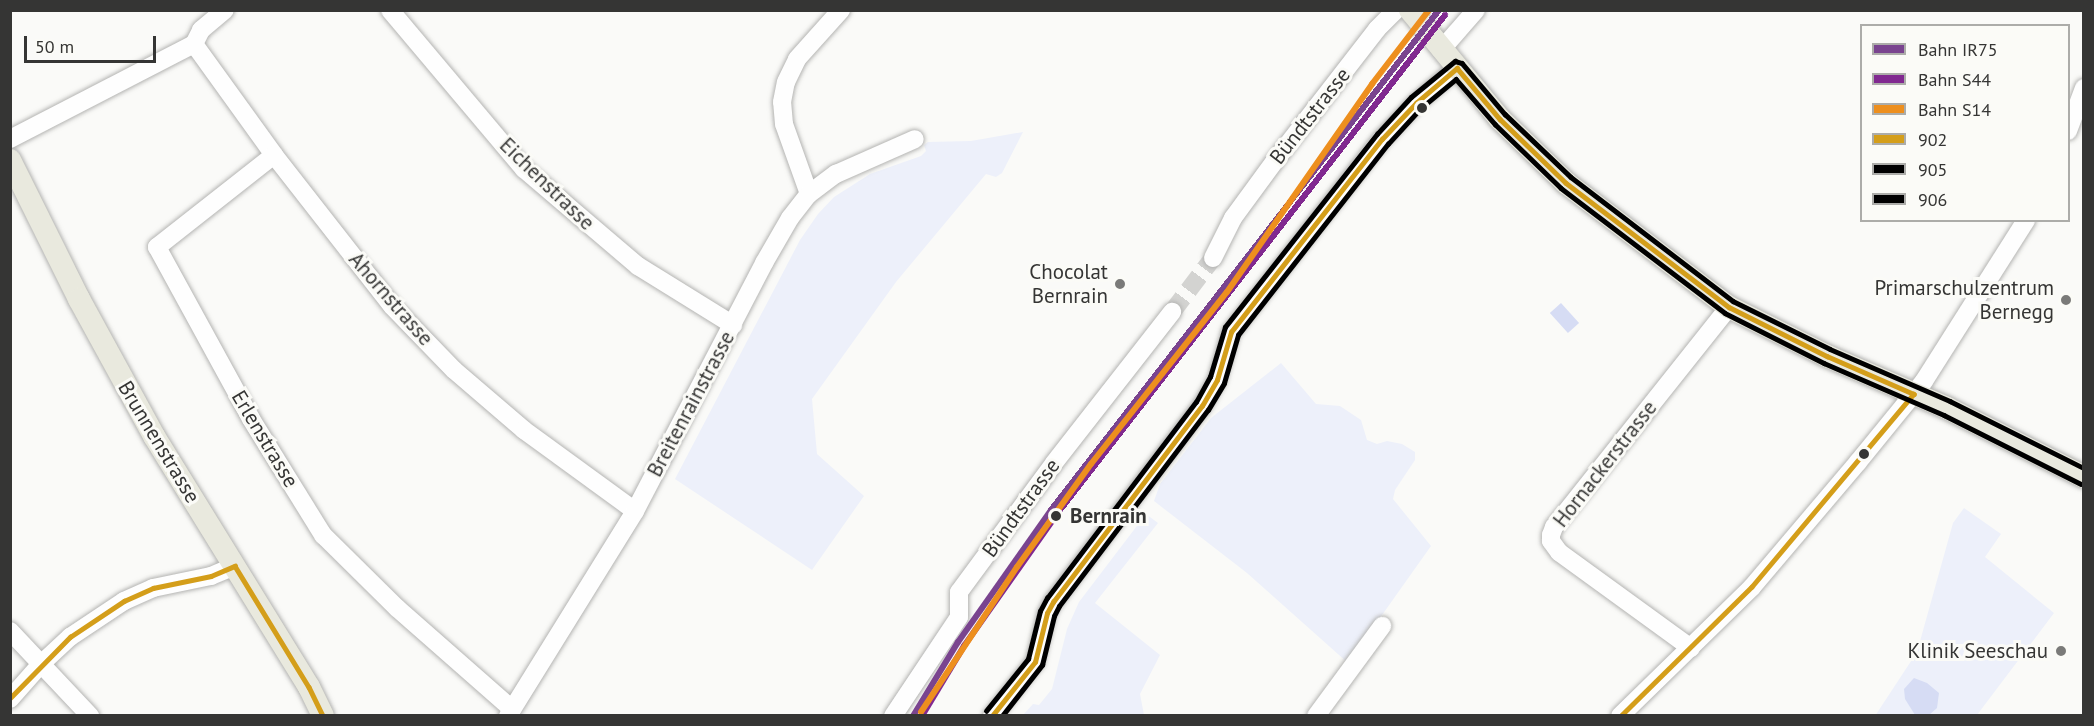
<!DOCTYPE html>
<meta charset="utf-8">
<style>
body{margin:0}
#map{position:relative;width:2094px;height:726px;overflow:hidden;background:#fafaf8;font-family:"PT Sans",sans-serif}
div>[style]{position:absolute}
.green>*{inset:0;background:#edf0fa}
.water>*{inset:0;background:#d6dcf4;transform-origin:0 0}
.minor-tunnel>*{height:18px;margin-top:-9px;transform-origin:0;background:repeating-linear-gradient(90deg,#d3d3d1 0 18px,transparent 0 27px)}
.roads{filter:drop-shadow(0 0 2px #b4b4b2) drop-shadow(0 0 2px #b4b4b2)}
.minor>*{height:18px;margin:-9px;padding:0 9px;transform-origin:9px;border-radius:9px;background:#fefefe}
.major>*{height:22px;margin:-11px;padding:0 11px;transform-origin:11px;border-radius:11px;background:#e9e9de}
.bus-1>*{height:4.5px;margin:-2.25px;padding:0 2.25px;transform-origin:2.25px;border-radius:2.25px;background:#d49e1a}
.bus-2>*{height:4.5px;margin:-2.25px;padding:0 2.25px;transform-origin:2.25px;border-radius:2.25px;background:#000}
.bus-3>*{height:4.5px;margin:-2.25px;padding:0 2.25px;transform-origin:2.25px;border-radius:2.25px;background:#000}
.rail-1>*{height:6px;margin:-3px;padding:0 3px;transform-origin:3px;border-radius:3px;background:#7a448f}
.rail-2>*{height:6px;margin:-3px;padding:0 3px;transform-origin:3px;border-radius:3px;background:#812990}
.rail-3>*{height:6px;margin:-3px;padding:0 3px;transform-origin:3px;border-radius:3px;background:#ed8f1e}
.dots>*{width:16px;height:16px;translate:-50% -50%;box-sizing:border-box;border:3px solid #fbfbf7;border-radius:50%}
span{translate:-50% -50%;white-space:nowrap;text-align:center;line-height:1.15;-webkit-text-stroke:6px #fbfbf7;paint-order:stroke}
.street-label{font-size:21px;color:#353534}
.poi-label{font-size:21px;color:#353534}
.right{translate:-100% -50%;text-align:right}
.stop-label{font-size:21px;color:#353534;font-weight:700}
.left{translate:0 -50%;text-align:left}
.frame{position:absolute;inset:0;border:12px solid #353534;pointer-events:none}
.legend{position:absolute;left:1860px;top:24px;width:210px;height:198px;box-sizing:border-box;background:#fbfbf7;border:2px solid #acaca9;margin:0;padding:8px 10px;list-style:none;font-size:18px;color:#353534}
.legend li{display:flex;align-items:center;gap:12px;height:30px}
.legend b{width:30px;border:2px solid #acaca9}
.scale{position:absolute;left:24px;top:36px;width:132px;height:27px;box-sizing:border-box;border:3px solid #353534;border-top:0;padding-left:8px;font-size:18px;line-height:21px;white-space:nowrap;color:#353534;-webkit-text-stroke:4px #fbfbf7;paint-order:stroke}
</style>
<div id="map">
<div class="green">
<div style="clip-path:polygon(1023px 132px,1002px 173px,996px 177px,986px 174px,896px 282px,812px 399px,817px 454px,864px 496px,812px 570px,675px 479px,800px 240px,818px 214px,834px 197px,870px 174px,921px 156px,926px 151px,924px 145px,928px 142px,971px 141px)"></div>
<div style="clip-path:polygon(1281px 363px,1316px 404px,1340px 406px,1361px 420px,1367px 440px,1377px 444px,1387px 441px,1402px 444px,1415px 452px,1415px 460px,1395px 490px,1393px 499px,1431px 546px,1348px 663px,1247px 573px,1154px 501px,1160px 484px,1211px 418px)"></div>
<div style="clip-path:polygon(1964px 508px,2001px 534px,1985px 557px,2054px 613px,1977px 715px,1875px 716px,1917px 652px,1953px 523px)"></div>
<div style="clip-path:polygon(1146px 514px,1158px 523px,1095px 603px,1160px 655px,1140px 694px,1144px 715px,1023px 715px,1033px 704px,1039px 705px,1052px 689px,1067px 629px,1079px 602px)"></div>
</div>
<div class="water">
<div style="left:1561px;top:303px;width:27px;height:15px;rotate:48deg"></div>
<div style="clip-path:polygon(1914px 678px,1927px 683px,1939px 693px,1937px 708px,1929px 715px,1915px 715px,1905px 699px,1904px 689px)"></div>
</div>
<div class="minor-tunnel">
<div style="left:1172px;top:312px;width:68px;rotate:-52.8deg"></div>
</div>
<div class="roads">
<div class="minor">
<div style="left:390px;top:10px;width:208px;rotate:49.9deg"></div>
<div style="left:524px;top:169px;width:150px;rotate:40.4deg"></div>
<div style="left:638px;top:266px;width:112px;rotate:31.8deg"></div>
<div style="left:194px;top:44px;width:137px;rotate:54.2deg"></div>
<div style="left:274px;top:155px;width:192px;rotate:52deg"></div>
<div style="left:392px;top:306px;width:89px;rotate:45.9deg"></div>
<div style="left:454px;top:370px;width:92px;rotate:40.6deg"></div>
<div style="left:524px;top:430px;width:137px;rotate:36.1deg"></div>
<div style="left:1441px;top:50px;width:53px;rotate:-48.8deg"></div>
<div style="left:2068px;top:131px;width:46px;rotate:-69.6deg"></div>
<div style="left:10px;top:139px;width:207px;rotate:-27.3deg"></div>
<div style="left:194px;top:44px;width:16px;rotate:-63deg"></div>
<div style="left:201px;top:30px;width:31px;rotate:-40deg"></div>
<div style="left:274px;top:155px;width:149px;rotate:141.8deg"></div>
<div style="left:157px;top:247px;width:196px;rotate:61.3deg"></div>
<div style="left:251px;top:419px;width:137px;rotate:58.2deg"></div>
<div style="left:323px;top:535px;width:104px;rotate:44.6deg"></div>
<div style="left:397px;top:608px;width:153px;rotate:41.3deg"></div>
<div style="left:809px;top:194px;width:74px;rotate:-109.7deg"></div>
<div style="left:784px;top:124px;width:22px;rotate:-95deg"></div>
<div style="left:782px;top:102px;width:20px;rotate:-79deg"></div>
<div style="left:786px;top:82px;width:25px;rotate:-64deg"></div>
<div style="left:797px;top:59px;width:66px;rotate:-48.1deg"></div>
<div style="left:1213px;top:258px;width:45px;rotate:-63.4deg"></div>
<div style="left:1233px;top:218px;width:69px;rotate:-53.8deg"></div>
<div style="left:1274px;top:162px;width:168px;rotate:-52.2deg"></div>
<div style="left:1377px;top:29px;width:27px;rotate:-45deg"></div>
<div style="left:10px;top:631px;width:117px;rotate:46.7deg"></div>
<div style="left:1691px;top:648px;width:163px;rotate:-144deg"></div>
<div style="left:1559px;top:552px;width:14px;rotate:-126deg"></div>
<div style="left:1551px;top:541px;width:6px;rotate:-90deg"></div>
<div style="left:1551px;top:535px;width:9px;rotate:-69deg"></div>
<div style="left:1554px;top:527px;width:281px;rotate:-51.5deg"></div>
<div style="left:10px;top:699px;width:47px;rotate:-48.5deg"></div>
<div style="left:41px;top:664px;width:40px;rotate:-43deg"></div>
<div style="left:70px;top:637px;width:65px;rotate:-33.7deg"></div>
<div style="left:124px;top:601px;width:32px;rotate:-24deg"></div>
<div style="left:153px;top:588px;width:59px;rotate:-11.7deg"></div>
<div style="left:211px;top:576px;width:26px;rotate:-23deg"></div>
<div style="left:508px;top:716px;width:241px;rotate:-58.2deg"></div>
<div style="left:635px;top:511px;width:280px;rotate:-62.5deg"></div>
<div style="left:764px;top:263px;width:52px;rotate:-60deg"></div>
<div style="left:790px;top:218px;width:31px;rotate:-52deg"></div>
<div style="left:809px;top:194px;width:34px;rotate:-37deg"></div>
<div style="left:836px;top:174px;width:86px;rotate:-23.9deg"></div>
<div style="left:893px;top:716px;width:119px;rotate:-56.3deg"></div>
<div style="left:959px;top:617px;width:25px;rotate:-90deg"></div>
<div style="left:959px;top:592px;width:160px;rotate:-53.6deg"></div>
<div style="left:1054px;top:463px;width:192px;rotate:-52deg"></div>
<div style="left:992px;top:716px;width:69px;rotate:-51.5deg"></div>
<div style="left:1035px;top:662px;width:50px;rotate:-76.2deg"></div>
<div style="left:1047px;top:613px;width:13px;rotate:-61deg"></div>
<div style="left:1053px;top:602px;width:246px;rotate:-52.8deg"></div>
<div style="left:1202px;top:406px;width:30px;rotate:-60deg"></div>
<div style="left:1217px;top:380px;width:50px;rotate:-73.7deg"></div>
<div style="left:1231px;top:332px;width:245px;rotate:-52deg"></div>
<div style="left:1382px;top:139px;width:50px;rotate:-46.6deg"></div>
<div style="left:1416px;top:103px;width:54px;rotate:-40.5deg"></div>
<div style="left:1316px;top:716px;width:112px;rotate:-53.7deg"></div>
<div style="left:1620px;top:716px;width:185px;rotate:-44.3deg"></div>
<div style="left:1752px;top:587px;width:164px;rotate:-49.7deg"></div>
<div style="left:1858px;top:462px;width:104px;rotate:-50.8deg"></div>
<div style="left:1924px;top:381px;width:191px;rotate:-57.6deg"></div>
</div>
<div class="major">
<div style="left:1410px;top:10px;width:141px;rotate:50.5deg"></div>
<div style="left:1500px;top:119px;width:92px;rotate:44.1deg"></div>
<div style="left:1566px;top:183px;width:205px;rotate:37.3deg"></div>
<div style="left:1729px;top:307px;width:110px;rotate:26.6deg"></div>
<div style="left:1827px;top:356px;width:131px;rotate:23.4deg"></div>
<div style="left:1947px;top:408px;width:153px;rotate:26.7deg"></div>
<div style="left:10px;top:160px;width:155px;rotate:63.6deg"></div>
<div style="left:79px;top:299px;width:156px;rotate:61.3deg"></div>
<div style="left:154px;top:436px;width:295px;rotate:58.3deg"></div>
<div style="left:309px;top:687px;width:32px;rotate:64deg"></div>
</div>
</div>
<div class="bus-1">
<div style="left:235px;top:566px;width:142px;rotate:58.6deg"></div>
<div style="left:309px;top:687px;width:32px;rotate:64deg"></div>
<div style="left:10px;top:698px;width:86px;rotate:-45.5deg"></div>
<div style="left:70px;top:637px;width:65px;rotate:-33.7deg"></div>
<div style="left:124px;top:601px;width:32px;rotate:-24deg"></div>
<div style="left:153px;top:588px;width:59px;rotate:-11.7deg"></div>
<div style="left:211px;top:576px;width:26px;rotate:-23deg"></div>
<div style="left:992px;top:716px;width:69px;rotate:-51.5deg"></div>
<div style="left:1035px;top:662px;width:50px;rotate:-76.2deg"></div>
<div style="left:1047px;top:613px;width:13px;rotate:-61deg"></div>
<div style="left:1053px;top:602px;width:246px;rotate:-52.8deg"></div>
<div style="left:1202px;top:406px;width:30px;rotate:-60deg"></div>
<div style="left:1217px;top:380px;width:50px;rotate:-73.7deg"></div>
<div style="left:1231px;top:332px;width:245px;rotate:-52deg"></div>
<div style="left:1382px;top:139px;width:50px;rotate:-46.6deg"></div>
<div style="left:1416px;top:103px;width:54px;rotate:-40.5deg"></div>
<div style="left:1457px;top:68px;width:67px;rotate:49.9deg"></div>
<div style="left:1500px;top:119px;width:92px;rotate:44.1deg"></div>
<div style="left:1566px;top:183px;width:205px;rotate:37.3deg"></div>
<div style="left:1729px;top:307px;width:110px;rotate:26.6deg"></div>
<div style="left:1827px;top:356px;width:95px;rotate:23.6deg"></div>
<div style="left:1914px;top:394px;width:252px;rotate:130deg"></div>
<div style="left:1752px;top:587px;width:184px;rotate:135.4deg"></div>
</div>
<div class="bus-2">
<div style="left:1002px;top:716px;width:65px;rotate:-51.9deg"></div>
<div style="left:1042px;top:665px;width:50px;rotate:-76.2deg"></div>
<div style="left:1054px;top:616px;width:11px;rotate:-63deg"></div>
<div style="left:1059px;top:606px;width:246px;rotate:-52.8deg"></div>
<div style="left:1208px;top:410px;width:31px;rotate:-59deg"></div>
<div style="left:1224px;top:383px;width:50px;rotate:-73.7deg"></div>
<div style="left:1238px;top:335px;width:243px;rotate:-51.9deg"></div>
<div style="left:1388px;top:144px;width:49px;rotate:-47.5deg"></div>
<div style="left:1421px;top:108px;width:45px;rotate:-39.6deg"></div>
<div style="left:1456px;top:79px;width:60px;rotate:49.1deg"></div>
<div style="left:1495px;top:124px;width:92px;rotate:44.1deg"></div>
<div style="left:1561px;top:188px;width:206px;rotate:37.3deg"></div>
<div style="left:1725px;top:313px;width:111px;rotate:26.8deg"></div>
<div style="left:1824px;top:363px;width:131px;rotate:23.4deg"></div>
<div style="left:1944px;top:415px;width:153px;rotate:26.7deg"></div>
</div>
<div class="bus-3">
<div style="left:986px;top:711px;width:67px;rotate:-51.1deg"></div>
<div style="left:1028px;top:659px;width:49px;rotate:-76deg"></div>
<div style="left:1040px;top:611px;width:15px;rotate:-62deg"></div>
<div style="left:1047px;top:598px;width:246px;rotate:-52.8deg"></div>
<div style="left:1196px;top:402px;width:29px;rotate:-61deg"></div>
<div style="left:1210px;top:377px;width:52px;rotate:-73.3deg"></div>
<div style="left:1225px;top:327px;width:246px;rotate:-51.8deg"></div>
<div style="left:1377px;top:134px;width:50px;rotate:-47.4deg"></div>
<div style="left:1411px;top:97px;width:57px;rotate:-39.3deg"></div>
<div style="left:1455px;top:61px;width:7px;rotate:16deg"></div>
<div style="left:1462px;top:63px;width:67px;rotate:49.9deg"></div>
<div style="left:1505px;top:114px;width:91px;rotate:43.7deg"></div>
<div style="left:1571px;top:177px;width:204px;rotate:37.4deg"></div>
<div style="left:1733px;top:301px;width:108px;rotate:26.3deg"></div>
<div style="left:1830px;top:349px;width:131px;rotate:23.4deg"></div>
<div style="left:1950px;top:401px;width:150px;rotate:26.6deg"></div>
</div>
<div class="rail-1">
<div style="left:913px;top:716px;width:87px;rotate:-58.7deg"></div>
<div style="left:958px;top:642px;width:161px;rotate:-54.8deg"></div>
<div style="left:1051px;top:510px;width:633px;rotate:-52.19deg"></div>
</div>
<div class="rail-2">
<div style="left:922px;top:716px;width:82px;rotate:-59deg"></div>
<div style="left:964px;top:646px;width:161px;rotate:-54.8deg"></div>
<div style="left:1057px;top:514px;width:632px;rotate:-52.13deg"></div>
</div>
<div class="rail-3">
<div style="left:921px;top:712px;width:174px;rotate:-56.5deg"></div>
<div style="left:1017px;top:567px;width:127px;rotate:-54.3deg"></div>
<div style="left:1091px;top:464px;width:219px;rotate:-51.7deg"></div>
<div style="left:1227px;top:292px;width:254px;rotate:-55.1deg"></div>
<div style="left:1372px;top:84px;width:93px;rotate:-52.4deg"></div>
</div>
<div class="dots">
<div style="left:1422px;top:108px;background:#353534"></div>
<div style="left:1120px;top:284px;background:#7a7a79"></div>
<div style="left:2066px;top:300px;background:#7a7a79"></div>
<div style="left:1864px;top:454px;background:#353534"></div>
<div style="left:1056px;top:516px;background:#353534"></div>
<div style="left:2061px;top:651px;background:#7a7a79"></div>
</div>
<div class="street-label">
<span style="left:1310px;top:116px;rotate:-52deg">Bündtstrasse</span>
<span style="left:547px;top:184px;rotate:44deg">Eichenstrasse</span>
<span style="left:391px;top:299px;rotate:49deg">Ahornstrasse</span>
<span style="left:691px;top:404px;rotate:-62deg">Breitenrainstrasse</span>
<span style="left:265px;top:439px;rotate:59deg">Erlenstrasse</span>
<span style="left:159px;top:442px;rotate:59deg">Brunnenstrasse</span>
<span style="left:1605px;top:464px;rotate:-52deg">Hornackerstrasse</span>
<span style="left:1021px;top:508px;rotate:-54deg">Bündtstrasse</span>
</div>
<div class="poi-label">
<span class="right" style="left:1108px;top:284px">Chocolat<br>Bernrain</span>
<span class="right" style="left:2054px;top:300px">Primarschulzentrum<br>Bernegg</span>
<span class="right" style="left:2048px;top:651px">Klinik Seeschau</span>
</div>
<div class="stop-label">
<span class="left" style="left:1070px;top:516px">Bernrain</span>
</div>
<div class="frame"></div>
<ul class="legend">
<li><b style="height:8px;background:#7a448f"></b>Bahn IR75</li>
<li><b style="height:8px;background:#812990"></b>Bahn S44</li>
<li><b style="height:8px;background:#ed8f1e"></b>Bahn S14</li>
<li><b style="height:8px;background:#d49e1a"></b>902</li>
<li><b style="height:8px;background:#000"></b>905</li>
<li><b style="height:8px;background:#000"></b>906</li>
</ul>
<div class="scale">50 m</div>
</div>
